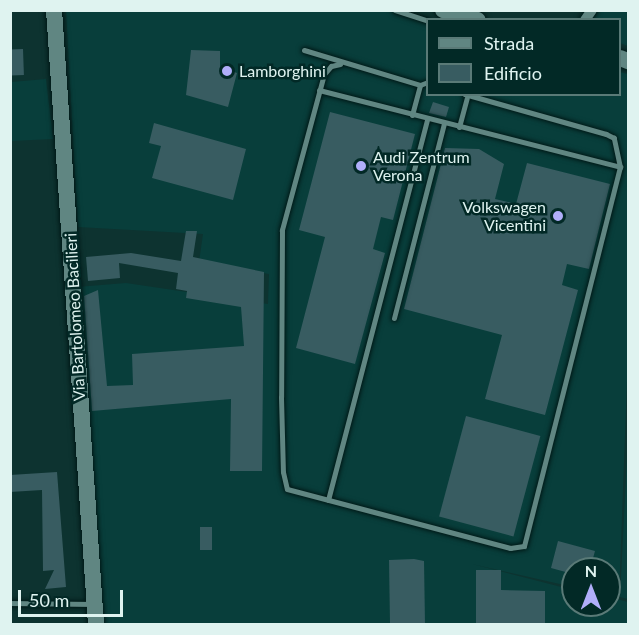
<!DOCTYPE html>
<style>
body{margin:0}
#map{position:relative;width:639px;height:635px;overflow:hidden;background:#0d3330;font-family:Lato,sans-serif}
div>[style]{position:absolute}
.built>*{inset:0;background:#083e3b}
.building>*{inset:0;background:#385c61;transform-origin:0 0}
.roads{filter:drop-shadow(0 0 2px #001917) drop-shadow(0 0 2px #001917)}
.lane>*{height:5px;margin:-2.5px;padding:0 2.5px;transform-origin:2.5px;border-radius:2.5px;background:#608682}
.street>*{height:10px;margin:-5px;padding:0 5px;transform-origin:5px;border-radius:5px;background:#608682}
.secondary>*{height:16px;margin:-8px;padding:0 8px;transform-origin:8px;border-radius:8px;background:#608682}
.dots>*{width:16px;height:16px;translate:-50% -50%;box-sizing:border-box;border:3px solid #022926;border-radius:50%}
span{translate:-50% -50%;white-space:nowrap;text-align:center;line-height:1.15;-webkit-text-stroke:5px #022926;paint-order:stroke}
.poi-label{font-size:16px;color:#dff3f0}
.left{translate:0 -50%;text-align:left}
.right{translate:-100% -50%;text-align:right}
.street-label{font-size:16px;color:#dff3f0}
.frame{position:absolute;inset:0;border:12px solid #dff3f0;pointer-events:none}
.legend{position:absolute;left:426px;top:18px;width:195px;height:78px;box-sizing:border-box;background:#022926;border:2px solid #5a7a77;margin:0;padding:8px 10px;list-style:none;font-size:18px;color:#dff3f0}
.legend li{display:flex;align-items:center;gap:12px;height:30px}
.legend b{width:30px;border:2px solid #5a7a77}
.north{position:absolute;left:561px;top:557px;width:60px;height:60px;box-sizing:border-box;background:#022926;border:2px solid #5a7a77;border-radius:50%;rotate:0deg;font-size:16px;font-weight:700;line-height:24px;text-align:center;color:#dff3f0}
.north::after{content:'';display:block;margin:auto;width:21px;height:27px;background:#b0aefa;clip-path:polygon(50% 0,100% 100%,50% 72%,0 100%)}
.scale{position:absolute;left:18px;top:590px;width:105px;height:27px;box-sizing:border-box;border:3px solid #dff3f0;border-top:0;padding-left:8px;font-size:18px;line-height:21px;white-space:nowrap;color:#dff3f0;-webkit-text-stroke:4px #022926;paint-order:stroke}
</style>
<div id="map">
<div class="built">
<div style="clip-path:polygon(66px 11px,399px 11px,434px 19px,428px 20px,428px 94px,620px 94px,620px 72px,628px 74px,628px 354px,619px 598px,609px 596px,609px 569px,573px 569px,573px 587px,472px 564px,573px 590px,573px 605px,609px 605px,609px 597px,628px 602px,628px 624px,103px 624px,77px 287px,126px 283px,268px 304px,269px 274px,199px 262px,203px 234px,78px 227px)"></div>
<div style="clip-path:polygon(584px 11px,628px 11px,628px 46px,620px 43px,620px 20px,577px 20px)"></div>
<div style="clip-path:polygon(46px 79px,53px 139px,11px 141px,11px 82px)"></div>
<div style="clip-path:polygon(628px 437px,628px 599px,620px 597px)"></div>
</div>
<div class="building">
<div style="left:23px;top:49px;width:26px;height:13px;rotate:88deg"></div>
<div style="clip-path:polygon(191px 50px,220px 51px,220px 67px,237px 73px,228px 107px,186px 95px)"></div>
<div style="clip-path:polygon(433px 102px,449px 107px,446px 117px,429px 113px)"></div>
<div style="clip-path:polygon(330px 112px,415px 134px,393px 220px,381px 217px,373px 249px,385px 253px,355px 364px,296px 348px,325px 237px,299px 230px)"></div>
<div style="clip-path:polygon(154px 123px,246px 149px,233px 200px,152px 178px,161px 146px,149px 143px)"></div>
<div style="clip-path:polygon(445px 148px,479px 149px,504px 164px,495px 199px,516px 204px,527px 163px,610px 184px,589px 269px,567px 264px,562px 285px,578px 290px,545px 415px,485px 399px,502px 335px,404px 309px)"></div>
<div style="clip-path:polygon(186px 231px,197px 231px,193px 257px,264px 272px,262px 471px,230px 471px,231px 399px,92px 411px,84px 296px,98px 290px,107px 386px,133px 385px,132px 354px,244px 346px,241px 307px,186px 298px,187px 291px,176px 289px,178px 273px,119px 263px,120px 278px,88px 281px,86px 257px,131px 253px,181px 261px)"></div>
<div style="left:466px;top:416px;width:77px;height:104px;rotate:15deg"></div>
<div style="clip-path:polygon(57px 472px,66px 587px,45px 589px,54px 570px,43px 571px,42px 490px,10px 492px,10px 475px)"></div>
<div style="left:200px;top:527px;width:12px;height:23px"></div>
<div style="clip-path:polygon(558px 541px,595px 551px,590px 569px,573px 569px,573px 574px,551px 568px)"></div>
<div style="clip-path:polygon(414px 559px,424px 561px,425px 624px,390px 624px,389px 560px)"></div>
<div style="clip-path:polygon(476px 570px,501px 570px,501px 590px,545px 591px,545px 624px,476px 624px)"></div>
</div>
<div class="roads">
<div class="lane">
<div style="left:395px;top:10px;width:35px;rotate:18deg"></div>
<div style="left:304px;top:50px;width:121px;rotate:16.8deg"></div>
<div style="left:420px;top:85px;width:9px;rotate:-21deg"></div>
<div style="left:340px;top:64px;width:9px;rotate:167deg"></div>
<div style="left:331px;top:66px;width:11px;rotate:131deg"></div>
<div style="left:324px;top:74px;width:162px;rotate:105.1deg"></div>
<div style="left:282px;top:230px;width:167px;rotate:90.3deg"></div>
<div style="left:281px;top:397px;width:75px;rotate:88.5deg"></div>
<div style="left:283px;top:472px;width:17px;rotate:77deg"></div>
<div style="left:287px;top:489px;width:231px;rotate:14.8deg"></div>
<div style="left:510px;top:548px;width:14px;rotate:-8deg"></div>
<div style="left:524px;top:546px;width:391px;rotate:-75.8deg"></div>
<div style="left:319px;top:90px;width:311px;rotate:14.3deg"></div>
<div style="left:620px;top:167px;width:30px;rotate:-102deg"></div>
<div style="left:614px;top:138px;width:9px;rotate:-153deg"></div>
<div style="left:606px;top:134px;width:147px;rotate:-164.2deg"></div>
<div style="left:412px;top:115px;width:31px;rotate:-75deg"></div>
<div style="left:459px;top:127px;width:30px;rotate:-75deg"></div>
<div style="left:394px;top:318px;width:201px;rotate:-75.6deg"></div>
<div style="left:328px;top:500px;width:394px;rotate:-75.4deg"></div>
<div style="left:10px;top:603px;width:82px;rotate:0.7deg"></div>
</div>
<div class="street">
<div style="left:585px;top:20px;width:12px;rotate:-55deg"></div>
</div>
<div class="secondary">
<div style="left:54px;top:10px;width:615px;rotate:86.09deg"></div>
<div style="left:443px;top:10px;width:36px;rotate:16deg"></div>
<div style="left:620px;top:58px;width:9px;rotate:21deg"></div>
</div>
</div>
<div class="dots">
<div style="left:227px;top:71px;background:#b0aefa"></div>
<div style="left:361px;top:166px;background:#b0aefa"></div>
<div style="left:558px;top:216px;background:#b0aefa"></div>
</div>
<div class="poi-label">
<span class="left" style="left:239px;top:71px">Lamborghini</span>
<span class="left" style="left:373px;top:166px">Audi Zentrum<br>Verona</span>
<span class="right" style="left:546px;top:216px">Volkswagen<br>Vicentini</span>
</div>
<div class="street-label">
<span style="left:75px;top:317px;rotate:-93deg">Via Bartolomeo Bacilieri</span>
</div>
<div class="frame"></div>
<ul class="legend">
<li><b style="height:8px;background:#608682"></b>Strada</li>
<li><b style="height:16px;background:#385c61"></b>Edificio</li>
</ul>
<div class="north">N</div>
<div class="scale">50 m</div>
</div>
